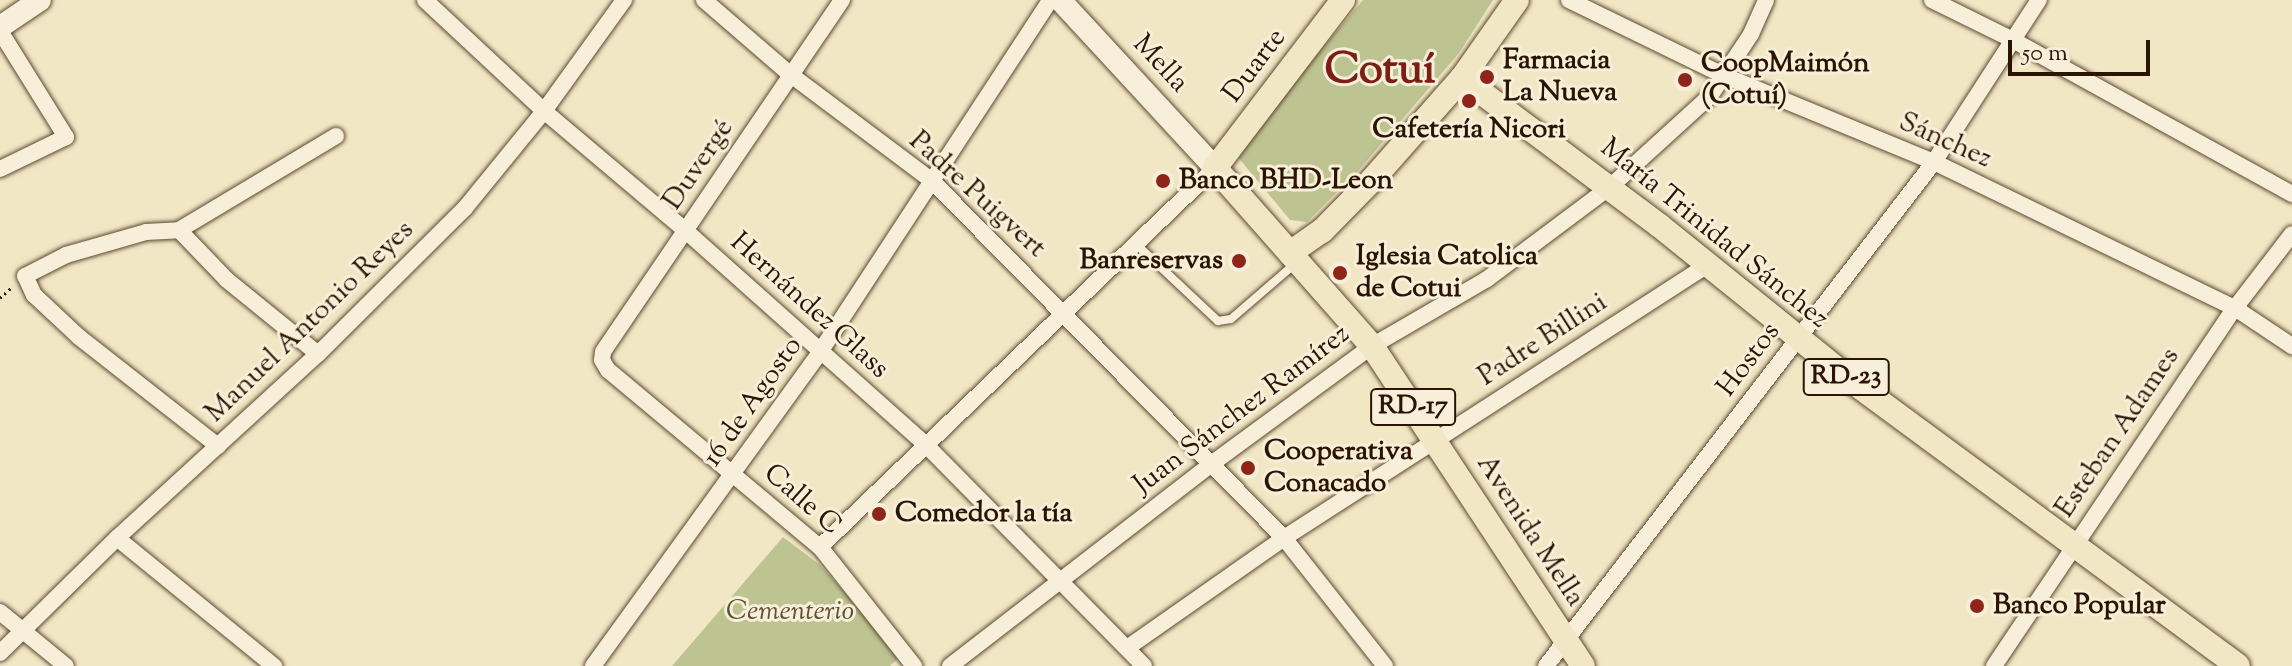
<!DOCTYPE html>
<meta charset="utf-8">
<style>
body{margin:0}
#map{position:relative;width:2292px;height:666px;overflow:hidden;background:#f2e7c4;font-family:"Sorts Mill Goudy",serif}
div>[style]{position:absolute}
.green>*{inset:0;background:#bec491}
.path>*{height:3px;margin-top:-1.5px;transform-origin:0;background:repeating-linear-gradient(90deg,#2b1402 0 2px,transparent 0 6px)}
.roads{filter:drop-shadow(0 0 2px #5d4932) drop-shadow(0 0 2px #5d4932)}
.service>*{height:8px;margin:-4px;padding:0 4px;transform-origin:4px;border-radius:4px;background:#f7efd9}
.minor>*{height:16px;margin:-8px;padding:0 8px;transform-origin:8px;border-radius:8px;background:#f7efd9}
.secondary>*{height:22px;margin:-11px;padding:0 11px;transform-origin:11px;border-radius:11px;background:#f7efd9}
.primary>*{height:24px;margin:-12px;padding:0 12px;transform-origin:12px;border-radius:12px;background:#f2e7c4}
.dots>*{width:22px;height:22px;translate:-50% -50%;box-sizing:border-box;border:4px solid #f7efd9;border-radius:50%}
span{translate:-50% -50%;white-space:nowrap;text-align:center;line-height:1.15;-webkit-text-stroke:6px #f7efd9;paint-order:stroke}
.shield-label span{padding:2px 6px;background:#f7efd9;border:2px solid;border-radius:6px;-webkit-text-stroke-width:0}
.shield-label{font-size:26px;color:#2b1402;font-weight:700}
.poi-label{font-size:28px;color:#2b1402;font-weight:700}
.left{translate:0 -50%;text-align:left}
.right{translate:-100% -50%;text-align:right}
.street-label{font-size:28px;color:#2b1402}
.park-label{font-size:28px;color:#5e5234;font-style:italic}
.town-label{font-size:44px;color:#7a1f14;font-weight:700}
.scale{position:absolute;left:2008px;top:40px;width:142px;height:36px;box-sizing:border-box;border:4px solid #2b1402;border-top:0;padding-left:10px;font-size:24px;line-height:28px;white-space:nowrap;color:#2b1402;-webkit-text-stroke:6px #f7efd9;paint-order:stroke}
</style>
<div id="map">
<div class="green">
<div style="clip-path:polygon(1363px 0,1493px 0,1459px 53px,1358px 171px,1307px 222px,1290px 220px,1237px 156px,1277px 102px)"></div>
<div style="clip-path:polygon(783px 537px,820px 565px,901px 656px,890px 666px,672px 666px)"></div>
</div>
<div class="path">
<div style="left:0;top:298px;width:16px;rotate:-43deg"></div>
</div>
<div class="roads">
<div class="service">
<div style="left:1137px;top:245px;width:111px;rotate:43.2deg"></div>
<div style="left:1218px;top:321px;width:13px;rotate:-9deg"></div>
<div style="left:1231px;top:319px;width:87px;rotate:-40.8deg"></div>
</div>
<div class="minor">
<div style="left:425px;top:0;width:163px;rotate:43deg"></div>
<div style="left:544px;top:111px;width:186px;rotate:40.2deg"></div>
<div style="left:686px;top:231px;width:323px;rotate:41.7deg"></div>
<div style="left:927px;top:446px;width:309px;rotate:45.4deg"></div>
<div style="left:704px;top:0;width:115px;rotate:40.8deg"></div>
<div style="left:791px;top:75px;width:176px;rotate:36.9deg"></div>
<div style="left:932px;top:181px;width:501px;rotate:45.4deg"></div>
<div style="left:1284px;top:538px;width:163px;rotate:51.7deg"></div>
<div style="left:842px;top:0;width:425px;rotate:124.2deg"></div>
<div style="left:603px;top:352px;width:8px;rotate:97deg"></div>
<div style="left:602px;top:360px;width:12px;rotate:59deg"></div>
<div style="left:608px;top:370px;width:276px;rotate:39.9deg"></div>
<div style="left:820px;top:547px;width:152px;rotate:51.7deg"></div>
<div style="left:1569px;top:0;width:174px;rotate:26deg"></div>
<div style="left:1725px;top:76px;width:226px;rotate:22.4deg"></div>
<div style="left:1934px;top:162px;width:335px;rotate:25.9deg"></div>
<div style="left:2235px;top:308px;width:69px;rotate:33.7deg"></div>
<div style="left:1932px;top:0;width:90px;rotate:26.3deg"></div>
<div style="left:2013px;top:40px;width:319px;rotate:28.9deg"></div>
<div style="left:0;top:31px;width:125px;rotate:58.1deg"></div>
<div style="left:66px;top:137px;width:73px;rotate:154.1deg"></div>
<div style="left:179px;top:230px;width:183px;rotate:-30.9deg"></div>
<div style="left:218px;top:446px;width:177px;rotate:-141.9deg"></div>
<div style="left:79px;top:337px;width:62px;rotate:-137deg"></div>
<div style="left:34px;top:295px;width:21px;rotate:-115deg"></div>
<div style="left:25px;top:276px;width:46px;rotate:-27.1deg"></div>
<div style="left:66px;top:255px;width:83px;rotate:-16deg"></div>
<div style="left:146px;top:232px;width:33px;rotate:-3deg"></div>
<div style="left:179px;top:230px;width:69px;rotate:46.2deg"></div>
<div style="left:227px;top:280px;width:117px;rotate:39.1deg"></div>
<div style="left:117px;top:538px;width:203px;rotate:39.2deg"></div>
<div style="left:820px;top:547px;width:547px;rotate:-43.82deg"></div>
<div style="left:0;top:612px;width:85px;rotate:39.3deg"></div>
<div style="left:1127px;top:648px;width:192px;rotate:-35deg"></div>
<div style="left:1284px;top:538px;width:506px;rotate:-32.81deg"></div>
<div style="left:0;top:653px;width:164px;rotate:-44.5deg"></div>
<div style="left:117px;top:538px;width:273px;rotate:-42.5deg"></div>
<div style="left:318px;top:354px;width:207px;rotate:-44.8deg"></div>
<div style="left:465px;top:208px;width:125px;rotate:-50.8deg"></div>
<div style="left:544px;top:111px;width:137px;rotate:-54.2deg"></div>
<div style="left:593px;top:666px;width:387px;rotate:-54.1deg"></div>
<div style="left:820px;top:352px;width:420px;rotate:-56.8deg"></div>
<div style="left:950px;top:666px;width:329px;rotate:-37.7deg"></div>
<div style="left:1210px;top:465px;width:201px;rotate:-36.3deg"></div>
<div style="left:1372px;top:346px;width:133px;rotate:-30.2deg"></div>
<div style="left:1487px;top:279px;width:154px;rotate:-36.8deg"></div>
<div style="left:1610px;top:187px;width:135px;rotate:-42.3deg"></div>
<div style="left:1710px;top:96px;width:74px;rotate:-56.5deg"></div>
<div style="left:1751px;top:34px;width:37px;rotate:-66deg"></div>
<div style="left:1546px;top:666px;width:636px;rotate:-52.41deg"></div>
<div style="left:1934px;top:162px;width:193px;rotate:-57.1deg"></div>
<div style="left:1994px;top:666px;width:432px;rotate:-56.1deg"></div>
<div style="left:2235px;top:308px;width:93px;rotate:-52.4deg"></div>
</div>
<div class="secondary">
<div style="left:1060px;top:0;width:229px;rotate:47.3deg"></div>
<div style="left:0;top:27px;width:48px;rotate:-34deg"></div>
</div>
<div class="primary">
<div style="left:1343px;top:0;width:211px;rotate:127.3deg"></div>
<div style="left:1215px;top:168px;width:237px;rotate:48.6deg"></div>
<div style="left:1372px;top:346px;width:383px;rotate:56.6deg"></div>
<div style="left:1462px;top:78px;width:247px;rotate:36.8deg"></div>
<div style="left:1660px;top:226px;width:248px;rotate:38.9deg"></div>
<div style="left:1853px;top:382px;width:478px;rotate:36.4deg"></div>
<div style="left:1290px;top:253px;width:39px;rotate:-35deg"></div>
<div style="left:1322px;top:231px;width:71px;rotate:-45.6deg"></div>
<div style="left:1372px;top:180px;width:136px;rotate:-48.6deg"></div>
<div style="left:1462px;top:78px;width:95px;rotate:-54.8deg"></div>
</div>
</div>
<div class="dots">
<div style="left:1487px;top:77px;background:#8f2418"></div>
<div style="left:1685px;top:80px;background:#8f2418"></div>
<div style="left:1469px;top:101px;background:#8f2418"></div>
<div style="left:1163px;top:181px;background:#8f2418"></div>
<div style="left:1239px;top:261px;background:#8f2418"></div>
<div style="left:1340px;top:273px;background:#8f2418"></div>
<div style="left:1248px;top:468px;background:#8f2418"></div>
<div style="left:879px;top:514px;background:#8f2418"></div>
<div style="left:1977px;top:606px;background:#8f2418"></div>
</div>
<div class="shield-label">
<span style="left:1846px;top:377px">RD-23</span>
<span style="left:1413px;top:407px">RD-17</span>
</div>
<div class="poi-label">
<span class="left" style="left:1503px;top:77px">Farmacia<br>La Nueva</span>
<span class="left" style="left:1701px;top:80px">CoopMaimón<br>(Cotuí)</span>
<span style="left:1469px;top:130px">Cafetería Nicori</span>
<span class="left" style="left:1179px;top:181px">Banco BHD-Leon</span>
<span class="left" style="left:1356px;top:273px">Iglesia Catolica<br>de Cotui</span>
<span class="right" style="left:1223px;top:261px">Banreservas</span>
<span class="left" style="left:1264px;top:468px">Cooperativa<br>Conacado</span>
<span class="left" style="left:895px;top:514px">Comedor la tía</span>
<span class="left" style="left:1993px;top:606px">Banco Popular</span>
</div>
<div class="street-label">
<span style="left:1160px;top:64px;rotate:47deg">Mella</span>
<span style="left:1255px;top:66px;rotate:-53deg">Duarte</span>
<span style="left:1945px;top:141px;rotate:24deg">Sánchez</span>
<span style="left:699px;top:165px;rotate:-56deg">Duvergé</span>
<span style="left:977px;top:195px;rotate:42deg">Padre Puigvert</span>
<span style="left:1714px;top:234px;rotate:39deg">María Trinidad Sánchez</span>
<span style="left:809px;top:306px;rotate:42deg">Hernández Glass</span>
<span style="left:310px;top:322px;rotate:-44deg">Manuel Antonio Reyes</span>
<span style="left:1543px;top:340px;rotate:-33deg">Padre Billini</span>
<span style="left:1749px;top:360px;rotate:-53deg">Hostos</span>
<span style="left:753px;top:402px;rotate:-55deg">16 de Agosto</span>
<span style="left:1242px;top:410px;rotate:-37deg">Juan Sánchez Ramírez</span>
<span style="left:2118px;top:433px;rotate:-56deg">Esteban Adames</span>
<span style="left:802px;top:500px;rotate:41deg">Calle C</span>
<span style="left:1530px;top:531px;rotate:57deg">Avenida Mella</span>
</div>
<div class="park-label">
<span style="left:790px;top:612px">Cementerio</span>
</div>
<div class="town-label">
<span style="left:1380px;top:72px">Cotuí</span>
</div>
<div class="scale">50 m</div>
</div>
